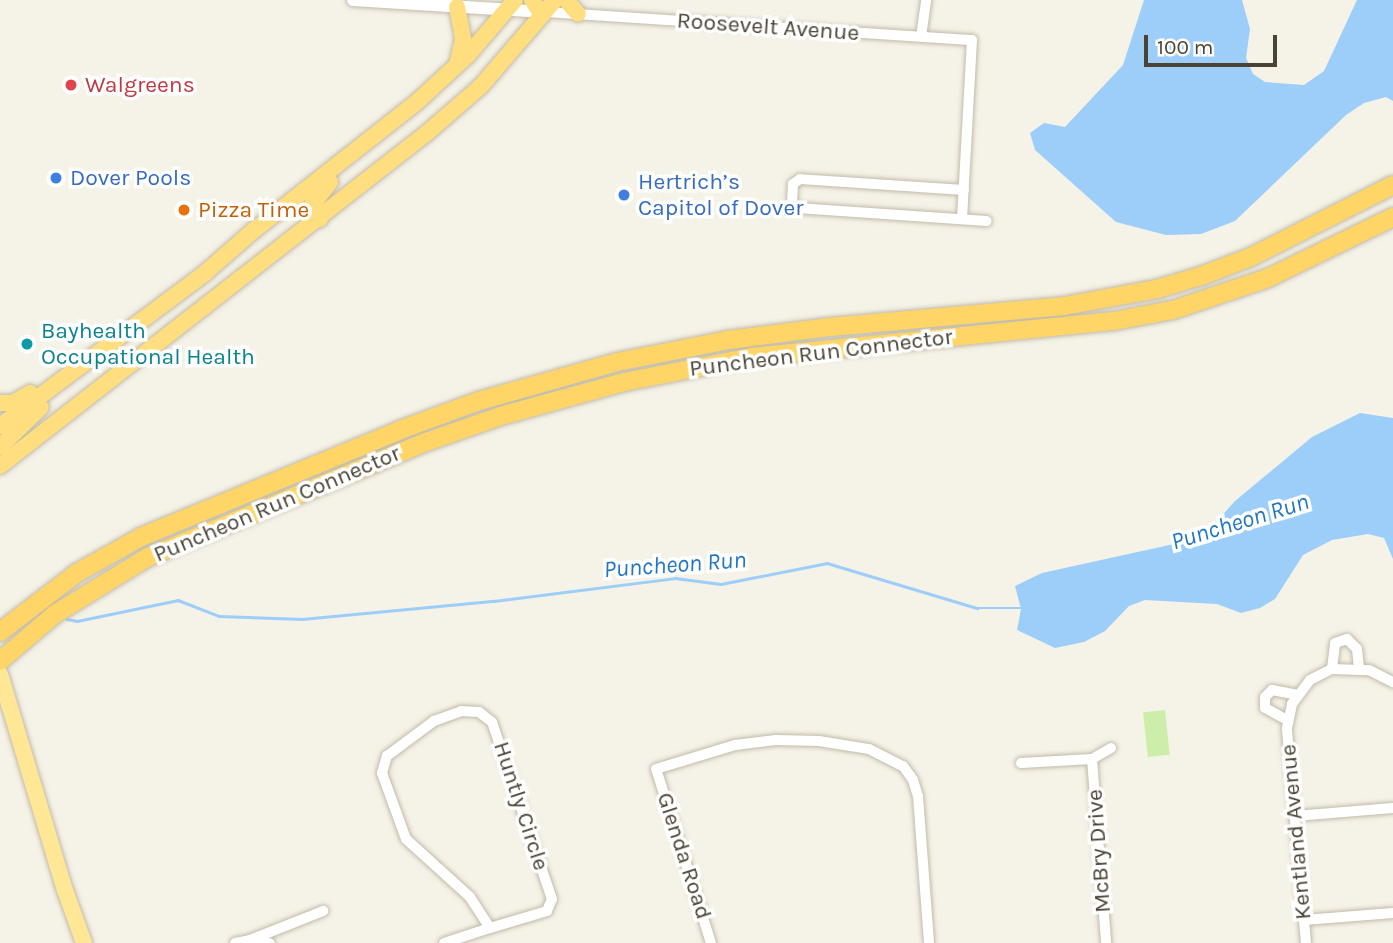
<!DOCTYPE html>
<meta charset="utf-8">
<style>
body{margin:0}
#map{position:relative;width:1393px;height:943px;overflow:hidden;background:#f5f2e7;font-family:Karla,sans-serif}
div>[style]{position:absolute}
.green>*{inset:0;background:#cdeeab;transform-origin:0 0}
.water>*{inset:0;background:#9dcef9}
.stream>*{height:2.5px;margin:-1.25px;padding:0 1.25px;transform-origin:1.25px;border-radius:1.25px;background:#9dcef9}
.roads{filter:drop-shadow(0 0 2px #c2bba8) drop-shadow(0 0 2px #c2bba8)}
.minor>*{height:10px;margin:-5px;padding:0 5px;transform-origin:5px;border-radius:5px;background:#fff}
.tertiary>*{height:12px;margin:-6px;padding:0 6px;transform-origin:6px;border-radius:6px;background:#fff}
.primary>*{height:16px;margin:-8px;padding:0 8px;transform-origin:8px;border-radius:8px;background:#ffe796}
.trunk>*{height:16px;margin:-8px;padding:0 8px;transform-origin:8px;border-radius:8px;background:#ffde7f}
.motorway>*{height:18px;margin:-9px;padding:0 9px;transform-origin:9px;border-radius:9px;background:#ffd568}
.dots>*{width:19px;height:19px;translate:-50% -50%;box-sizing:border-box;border:4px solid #fff;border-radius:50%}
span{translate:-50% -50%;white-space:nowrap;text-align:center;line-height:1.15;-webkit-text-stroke:7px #fff;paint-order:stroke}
.street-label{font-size:23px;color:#4a4335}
.health-label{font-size:23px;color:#be3a42}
.left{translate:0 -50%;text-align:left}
.shop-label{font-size:23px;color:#366cbe}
.food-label{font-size:23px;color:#c56008}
.culture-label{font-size:23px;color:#0d838f}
.water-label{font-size:24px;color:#2176c3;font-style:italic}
.scale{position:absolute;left:1144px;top:35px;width:133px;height:32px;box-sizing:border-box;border:4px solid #4a4335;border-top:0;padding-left:9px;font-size:21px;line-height:24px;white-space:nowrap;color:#4a4335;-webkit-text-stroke:5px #fff;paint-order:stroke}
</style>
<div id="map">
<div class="green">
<div style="left:1165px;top:710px;width:45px;height:22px;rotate:84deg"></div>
</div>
<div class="water">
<div style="clip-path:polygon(1144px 0,1242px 0,1250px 29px,1246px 58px,1253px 74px,1265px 82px,1304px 85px,1324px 71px,1357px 0,1393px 0,1393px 101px,1386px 97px,1364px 103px,1346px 115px,1235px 221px,1201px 234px,1166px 235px,1116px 222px,1035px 150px,1030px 133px,1044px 123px,1065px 127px,1123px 65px)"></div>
<div style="clip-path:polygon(1360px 413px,1393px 418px,1393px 559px,1384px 538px,1368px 534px,1332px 540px,1303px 555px,1275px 599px,1260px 608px,1241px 613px,1217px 604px,1145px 600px,1129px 606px,1105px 631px,1084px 642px,1055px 648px,1017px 630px,1021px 609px,1015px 586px,1042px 573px,1183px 542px,1210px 529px,1235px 501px,1312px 437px)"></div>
</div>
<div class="stream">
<div style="left:67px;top:619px;width:10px;rotate:11deg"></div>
<div style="left:77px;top:621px;width:103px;rotate:-11.7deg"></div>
<div style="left:178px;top:600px;width:44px;rotate:21.3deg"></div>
<div style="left:219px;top:616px;width:83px;rotate:2.1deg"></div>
<div style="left:302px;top:619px;width:193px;rotate:-5.4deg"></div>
<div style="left:494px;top:601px;width:182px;rotate:-7.2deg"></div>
<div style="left:675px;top:578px;width:46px;rotate:7.4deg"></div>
<div style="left:721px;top:584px;width:108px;rotate:-11.2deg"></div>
<div style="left:827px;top:563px;width:157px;rotate:16.7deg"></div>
<div style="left:977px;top:608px;width:46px"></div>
</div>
<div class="roads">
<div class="minor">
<div style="left:547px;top:12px;width:426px;rotate:3.8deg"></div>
<div style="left:972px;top:40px;width:179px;rotate:93.2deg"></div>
<div style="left:921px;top:37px;width:37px;rotate:-82deg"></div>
<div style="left:964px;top:190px;width:164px;rotate:-176.2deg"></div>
<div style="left:800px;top:179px;width:9px;rotate:144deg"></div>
<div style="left:793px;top:184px;width:19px;rotate:93deg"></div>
<div style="left:792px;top:203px;width:7px;rotate:45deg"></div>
<div style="left:797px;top:208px;width:190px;rotate:3.9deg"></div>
<div style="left:1332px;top:669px;width:26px;rotate:-83deg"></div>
<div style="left:1335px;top:643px;width:13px;rotate:-18deg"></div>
<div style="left:1347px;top:639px;width:14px;rotate:45deg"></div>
<div style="left:1357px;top:649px;width:19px;rotate:84deg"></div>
<div style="left:461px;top:711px;width:18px;rotate:3deg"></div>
<div style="left:479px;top:712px;width:16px;rotate:38deg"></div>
<div style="left:492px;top:722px;width:187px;rotate:71.3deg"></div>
<div style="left:552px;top:899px;width:13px;rotate:113deg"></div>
<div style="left:547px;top:911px;width:59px;rotate:163.4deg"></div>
<div style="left:490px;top:928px;width:37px;rotate:-123deg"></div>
<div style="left:470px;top:897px;width:86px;rotate:-137.8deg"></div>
<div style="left:406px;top:839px;width:70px;rotate:-110deg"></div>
<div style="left:382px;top:773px;width:18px;rotate:-74deg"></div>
<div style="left:387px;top:756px;width:59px;rotate:-36.7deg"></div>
<div style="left:434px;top:721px;width:29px;rotate:-20deg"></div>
<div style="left:1287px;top:720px;width:25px;rotate:-151deg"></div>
<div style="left:1265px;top:708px;width:11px;rotate:-90deg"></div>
<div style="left:1265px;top:697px;width:10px;rotate:-45deg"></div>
<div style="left:1272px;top:690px;width:25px;rotate:11deg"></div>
<div style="left:1092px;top:759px;width:185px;rotate:85.6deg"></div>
<div style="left:1021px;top:763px;width:71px;rotate:-3.2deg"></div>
<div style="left:1092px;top:759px;width:22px;rotate:-30deg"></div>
<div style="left:1295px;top:816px;width:98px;rotate:-4.7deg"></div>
<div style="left:1304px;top:920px;width:89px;rotate:-4.5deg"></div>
<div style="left:250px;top:940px;width:79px;rotate:-21.7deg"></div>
<div style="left:235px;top:943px;width:15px;rotate:-11deg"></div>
<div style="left:250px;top:940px;width:20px;rotate:9deg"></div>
<div style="left:444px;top:943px;width:48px;rotate:-18.1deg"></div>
<div style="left:711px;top:943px;width:182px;rotate:-107.5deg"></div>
<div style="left:656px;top:769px;width:83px;rotate:-16.9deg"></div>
<div style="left:735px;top:745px;width:41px;rotate:-7deg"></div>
<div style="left:776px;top:740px;width:43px;rotate:1.3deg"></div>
<div style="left:819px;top:741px;width:51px;rotate:9.1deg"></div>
<div style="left:869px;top:749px;width:38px;rotate:27deg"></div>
<div style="left:903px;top:766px;width:17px;rotate:54deg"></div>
<div style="left:913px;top:780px;width:17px;rotate:73deg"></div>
<div style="left:918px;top:796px;width:147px;rotate:85.7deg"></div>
<div style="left:1306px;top:943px;width:216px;rotate:-95.1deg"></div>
<div style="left:1287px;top:728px;width:25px;rotate:-78deg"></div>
<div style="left:1292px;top:704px;width:30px;rotate:-53deg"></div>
<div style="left:1310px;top:680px;width:25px;rotate:-27deg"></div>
<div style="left:1332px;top:669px;width:37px;rotate:2deg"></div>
<div style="left:1369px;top:670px;width:27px;rotate:27deg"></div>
</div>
<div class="tertiary">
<div style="left:353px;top:0;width:192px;rotate:3.6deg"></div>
</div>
<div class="primary">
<div style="left:0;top:674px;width:226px;rotate:73.3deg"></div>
<div style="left:65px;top:890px;width:56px;rotate:70.3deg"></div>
</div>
<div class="trunk">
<div style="left:532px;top:0;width:14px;rotate:56deg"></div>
<div style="left:566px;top:0;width:18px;rotate:49deg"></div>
<div style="left:457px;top:7px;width:33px;rotate:79deg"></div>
<div style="left:463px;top:39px;width:27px;rotate:103deg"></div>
<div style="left:320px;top:219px;width:17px;rotate:-115deg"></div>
<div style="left:313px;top:204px;width:28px;rotate:-52deg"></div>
<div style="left:0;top:403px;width:13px"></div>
<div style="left:13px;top:403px;width:20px;rotate:-30deg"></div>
<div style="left:0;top:426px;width:256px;rotate:-36.7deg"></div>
<div style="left:205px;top:273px;width:64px;rotate:-41.2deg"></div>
<div style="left:253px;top:231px;width:210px;rotate:-38.2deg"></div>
<div style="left:418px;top:101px;width:68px;rotate:-42.6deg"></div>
<div style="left:468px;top:55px;width:72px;rotate:-49.5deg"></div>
<div style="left:0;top:447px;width:57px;rotate:-44.3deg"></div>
<div style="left:0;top:466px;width:541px;rotate:-37.95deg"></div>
<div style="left:427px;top:133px;width:72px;rotate:-41deg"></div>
<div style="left:481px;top:86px;width:113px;rotate:-49.3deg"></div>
</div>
<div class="motorway">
<div style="left:0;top:632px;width:97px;rotate:-37.5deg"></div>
<div style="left:77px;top:573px;width:73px;rotate:-29.4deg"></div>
<div style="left:141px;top:537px;width:280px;rotate:-22.4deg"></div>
<div style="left:400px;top:430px;width:84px;rotate:-20.2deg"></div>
<div style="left:479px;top:401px;width:143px;rotate:-15.8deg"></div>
<div style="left:617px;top:362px;width:113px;rotate:-11.2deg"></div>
<div style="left:728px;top:340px;width:103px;rotate:-7.3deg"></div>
<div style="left:830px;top:327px;width:235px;rotate:-5.1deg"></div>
<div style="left:1064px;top:306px;width:95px;rotate:-10.4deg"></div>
<div style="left:1157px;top:289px;width:46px;rotate:-16.5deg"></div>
<div style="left:1201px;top:276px;width:53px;rotate:-20.8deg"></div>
<div style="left:1251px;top:257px;width:159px;rotate:-26.9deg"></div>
<div style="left:0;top:661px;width:72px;rotate:-40.5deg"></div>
<div style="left:55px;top:614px;width:109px;rotate:-31.5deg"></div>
<div style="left:148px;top:557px;width:301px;rotate:-22.5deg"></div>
<div style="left:426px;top:442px;width:83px;rotate:-19.1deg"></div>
<div style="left:504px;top:415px;width:124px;rotate:-15.4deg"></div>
<div style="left:624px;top:382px;width:130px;rotate:-11.1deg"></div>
<div style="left:752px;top:357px;width:364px;rotate:-5.7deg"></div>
<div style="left:1114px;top:321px;width:60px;rotate:-10.6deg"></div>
<div style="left:1173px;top:310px;width:100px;rotate:-18.6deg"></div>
<div style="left:1268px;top:278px;width:139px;rotate:-26deg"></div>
</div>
</div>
<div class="dots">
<div style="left:71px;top:85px;background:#e0444e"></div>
<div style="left:56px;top:178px;background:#3f7fe0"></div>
<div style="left:624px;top:195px;background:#3f7fe0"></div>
<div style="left:184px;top:210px;background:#e8710a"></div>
<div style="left:27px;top:344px;background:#0f9aa8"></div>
</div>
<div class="street-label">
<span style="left:768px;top:27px;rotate:4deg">Roosevelt Avenue</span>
<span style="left:821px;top:353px;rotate:-7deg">Puncheon Run Connector</span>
<span style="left:277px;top:504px;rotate:-23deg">Puncheon Run Connector</span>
<span style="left:521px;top:806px;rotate:72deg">Huntly Circle</span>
<span style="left:1296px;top:832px;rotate:-95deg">Kentland Avenue</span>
<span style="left:1099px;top:851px;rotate:-94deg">McBry Drive</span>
<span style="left:684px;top:856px;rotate:72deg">Glenda Road</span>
</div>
<div class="health-label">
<span class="left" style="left:85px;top:85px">Walgreens</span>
</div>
<div class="shop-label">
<span class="left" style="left:70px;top:178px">Dover Pools</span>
<span class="left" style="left:638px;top:195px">Hertrich’s<br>Capitol of Dover</span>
</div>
<div class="food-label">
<span class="left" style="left:198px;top:210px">Pizza Time</span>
</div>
<div class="culture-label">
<span class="left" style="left:41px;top:344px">Bayhealth<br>Occupational Health</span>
</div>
<div class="water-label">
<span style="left:1240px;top:522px;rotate:-17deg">Puncheon Run</span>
<span style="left:675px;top:565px;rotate:-4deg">Puncheon Run</span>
</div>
<div class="scale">100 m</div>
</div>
